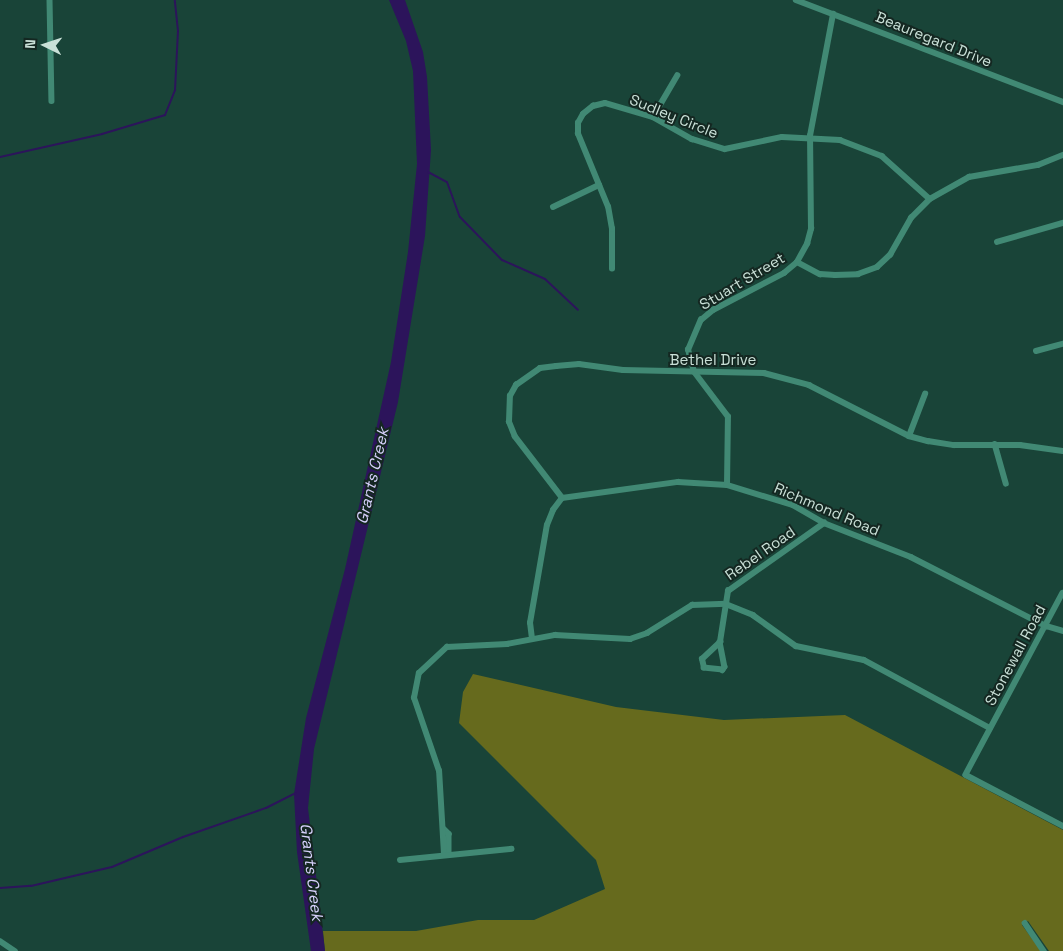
<!DOCTYPE html>
<style>
body{margin:0}
#map{position:relative;width:1063px;height:951px;overflow:hidden;background:#194438;font-family:"Space Grotesk",sans-serif}
div>[style]{position:absolute}
.green>*{inset:0;background:#666a1d}
.water>*{inset:0;background:#2c145b}
.stream>*{height:2px;margin:-1px;padding:0 1px;transform-origin:1px;border-radius:1px;background:#2c145b}
.minor>*{height:5.5px;margin:-2.75px;padding:0 2.75px;transform-origin:2.75px;border-radius:2.75px;background:#418974}
span{translate:-50% -50%;white-space:nowrap;text-align:center;line-height:1.15;-webkit-text-stroke:4px #142721;paint-order:stroke}
.street-label{font-size:15px;color:#c9e0d7}
.water-label{font-size:16px;color:#d6d0fb;font-style:italic}
.north{position:absolute;left:20px;top:20px;width:50px;height:50px;-webkit-text-stroke:4px #142721;paint-order:stroke;rotate:274deg;font-size:14px;font-weight:700;line-height:20px;text-align:center;color:#c9e0d7}
.north::after{content:'';display:block;margin:auto;width:18px;height:22px;background:#c9e0d7;clip-path:polygon(50% 0,100% 100%,50% 72%,0 100%)}
</style>
<div id="map">
<div class="green">
<div style="clip-path:polygon(473px 674px,616px 707px,724px 720px,845px 715px,1063px 830px,1063px 951px,1049px 951px,1028px 921px,1022px 925px,1041px 951px,325px 951px,323px 931px,416px 931px,478px 920px,534px 920px,605px 889px,596px 860px,459px 723px,463px 692px)"></div>
</div>
<div class="water">
<div style="clip-path:polygon(389px 0,405px 0,423px 52px,427px 77px,431px 150px,425px 236px,398px 402px,314px 749px,308px 808px,325px 951px,311px 951px,297px 852px,294px 794px,306px 718px,345px 569px,391px 362px,408px 252px,417px 164px,413px 71px,406px 41px)"></div>
</div>
<div class="stream">
<div style="left:0;top:157px;width:105px;rotate:-12.7deg"></div>
<div style="left:102px;top:134px;width:66px;rotate:-16.8deg"></div>
<div style="left:165px;top:115px;width:27px;rotate:-68deg"></div>
<div style="left:175px;top:90px;width:59px;rotate:-87.1deg"></div>
<div style="left:178px;top:31px;width:31px;rotate:-96deg"></div>
<div style="left:428px;top:172px;width:21px;rotate:28deg"></div>
<div style="left:447px;top:182px;width:37px;rotate:70deg"></div>
<div style="left:460px;top:217px;width:60px;rotate:45.7deg"></div>
<div style="left:502px;top:260px;width:47px;rotate:23.8deg"></div>
<div style="left:545px;top:279px;width:45px;rotate:43.2deg"></div>
<div style="left:0;top:888px;width:31px;rotate:-4deg"></div>
<div style="left:31px;top:886px;width:83px;rotate:-13.2deg"></div>
<div style="left:112px;top:867px;width:77px;rotate:-22.9deg"></div>
<div style="left:183px;top:837px;width:88px;rotate:-19.3deg"></div>
<div style="left:266px;top:808px;width:33px;rotate:-27deg"></div>
</div>
<div class="minor">
<div style="left:50px;top:0;width:101px;rotate:88.9deg"></div>
<div style="left:796px;top:0;width:286px;rotate:20.9deg"></div>
<div style="left:653px;top:117px;width:48px;rotate:-59.7deg"></div>
<div style="left:553px;top:207px;width:51px;rotate:-25.6deg"></div>
<div style="left:997px;top:242px;width:69px;rotate:-16.1deg"></div>
<div style="left:797px;top:262px;width:26px;rotate:28deg"></div>
<div style="left:820px;top:274px;width:15px;rotate:4deg"></div>
<div style="left:835px;top:275px;width:23px;rotate:-2deg"></div>
<div style="left:858px;top:274px;width:20px;rotate:-20deg"></div>
<div style="left:877px;top:267px;width:18px;rotate:-43deg"></div>
<div style="left:890px;top:255px;width:43px;rotate:-60.4deg"></div>
<div style="left:911px;top:218px;width:27px;rotate:-45deg"></div>
<div style="left:930px;top:199px;width:45px;rotate:-29.4deg"></div>
<div style="left:969px;top:177px;width:70px;rotate:-9.9deg"></div>
<div style="left:1038px;top:165px;width:27px;rotate:-22deg"></div>
<div style="left:612px;top:269px;width:40px;rotate:-90deg"></div>
<div style="left:612px;top:229px;width:22px;rotate:-100deg"></div>
<div style="left:608px;top:207px;width:79px;rotate:-112.3deg"></div>
<div style="left:578px;top:134px;width:11px;rotate:-90deg"></div>
<div style="left:578px;top:123px;width:10px;rotate:-61deg"></div>
<div style="left:583px;top:114px;width:13px;rotate:-39deg"></div>
<div style="left:593px;top:106px;width:12px;rotate:-14deg"></div>
<div style="left:605px;top:103px;width:50px;rotate:16.3deg"></div>
<div style="left:653px;top:117px;width:45px;rotate:29.4deg"></div>
<div style="left:692px;top:139px;width:34px;rotate:17deg"></div>
<div style="left:725px;top:149px;width:58px;rotate:-11.9deg"></div>
<div style="left:782px;top:137px;width:58px;rotate:3deg"></div>
<div style="left:840px;top:140px;width:45px;rotate:20.9deg"></div>
<div style="left:882px;top:156px;width:64px;rotate:41.9deg"></div>
<div style="left:1036px;top:351px;width:28px;rotate:-15deg"></div>
<div style="left:909px;top:436px;width:45px;rotate:-69.1deg"></div>
<div style="left:995px;top:444px;width:41px;rotate:74.2deg"></div>
<div style="left:727px;top:485px;width:68px;rotate:-89.2deg"></div>
<div style="left:728px;top:417px;width:56px;rotate:-127.1deg"></div>
<div style="left:694px;top:372px;width:23px;rotate:-105deg"></div>
<div style="left:688px;top:350px;width:33px;rotate:-67deg"></div>
<div style="left:701px;top:320px;width:16px;rotate:-40deg"></div>
<div style="left:713px;top:310px;width:80px;rotate:-27.5deg"></div>
<div style="left:784px;top:273px;width:17px;rotate:-40deg"></div>
<div style="left:797px;top:262px;width:21px;rotate:-61deg"></div>
<div style="left:807px;top:244px;width:16px;rotate:-75deg"></div>
<div style="left:811px;top:229px;width:93px;rotate:-90.6deg"></div>
<div style="left:810px;top:136px;width:124px;rotate:-79.3deg"></div>
<div style="left:562px;top:498px;width:77px;rotate:-127.6deg"></div>
<div style="left:515px;top:437px;width:16px;rotate:-112deg"></div>
<div style="left:509px;top:422px;width:26px;rotate:-88deg"></div>
<div style="left:510px;top:396px;width:13px;rotate:-61deg"></div>
<div style="left:516px;top:385px;width:29px;rotate:-35deg"></div>
<div style="left:540px;top:368px;width:16px;rotate:-7deg"></div>
<div style="left:556px;top:366px;width:23px;rotate:-5deg"></div>
<div style="left:579px;top:364px;width:44px;rotate:7.8deg"></div>
<div style="left:623px;top:370px;width:141px;rotate:1.2deg"></div>
<div style="left:764px;top:373px;width:47px;rotate:14.9deg"></div>
<div style="left:809px;top:385px;width:112px;rotate:27deg"></div>
<div style="left:909px;top:436px;width:20px;rotate:15deg"></div>
<div style="left:928px;top:441px;width:26px;rotate:9deg"></div>
<div style="left:954px;top:445px;width:66px"></div>
<div style="left:1020px;top:445px;width:43px;rotate:7.9deg"></div>
<div style="left:1063px;top:593px;width:206px;rotate:118.1deg"></div>
<div style="left:966px;top:775px;width:110px;rotate:27.7deg"></div>
<div style="left:532px;top:639px;width:16px;rotate:-97deg"></div>
<div style="left:530px;top:623px;width:99px;rotate:-80.2deg"></div>
<div style="left:547px;top:525px;width:16px;rotate:-68deg"></div>
<div style="left:553px;top:510px;width:15px;rotate:-53deg"></div>
<div style="left:562px;top:498px;width:117px;rotate:-7.9deg"></div>
<div style="left:678px;top:482px;width:49px;rotate:3.5deg"></div>
<div style="left:727px;top:485px;width:69px;rotate:16.9deg"></div>
<div style="left:793px;top:505px;width:36px;rotate:30deg"></div>
<div style="left:824px;top:523px;width:93px;rotate:21.3deg"></div>
<div style="left:911px;top:557px;width:152px;rotate:27.1deg"></div>
<div style="left:1046px;top:626px;width:18px;rotate:16deg"></div>
<div style="left:720px;top:642px;width:25px;rotate:79deg"></div>
<div style="left:725px;top:667px;width:4px;rotate:124deg"></div>
<div style="left:723px;top:670px;width:19px;rotate:-174deg"></div>
<div style="left:704px;top:668px;width:9px;rotate:-103deg"></div>
<div style="left:702px;top:659px;width:25px;rotate:-43deg"></div>
<div style="left:720px;top:642px;width:52px;rotate:-81.1deg"></div>
<div style="left:728px;top:591px;width:118px;rotate:-35.3deg"></div>
<div style="left:444px;top:829px;width:7px;rotate:45deg"></div>
<div style="left:449px;top:834px;width:19px;rotate:90deg"></div>
<div style="left:444px;top:854px;width:83px;rotate:-93.4deg"></div>
<div style="left:439px;top:771px;width:77px;rotate:-108.9deg"></div>
<div style="left:414px;top:698px;width:25px;rotate:-79deg"></div>
<div style="left:419px;top:673px;width:38px;rotate:-43deg"></div>
<div style="left:447px;top:647px;width:60px;rotate:-2.9deg"></div>
<div style="left:507px;top:644px;width:49px;rotate:-10.6deg"></div>
<div style="left:555px;top:635px;width:75px;rotate:3.1deg"></div>
<div style="left:630px;top:639px;width:18px;rotate:-19deg"></div>
<div style="left:647px;top:633px;width:53px;rotate:-31.9deg"></div>
<div style="left:692px;top:605px;width:34px;rotate:-2deg"></div>
<div style="left:726px;top:604px;width:29px;rotate:22deg"></div>
<div style="left:753px;top:615px;width:53px;rotate:35.8deg"></div>
<div style="left:796px;top:646px;width:69px;rotate:11.6deg"></div>
<div style="left:864px;top:660px;width:143px;rotate:28.4deg"></div>
<div style="left:400px;top:860px;width:112px;rotate:-5.7deg"></div>
<div style="left:1025px;top:923px;width:34px;rotate:56deg"></div>
<div style="left:0;top:941px;width:18px;rotate:34deg"></div>
</div>
<div class="street-label">
<span style="left:934px;top:39px;rotate:22deg">Beauregard Drive</span>
<span style="left:674px;top:116px;rotate:22deg">Sudley Circle</span>
<span style="left:742px;top:281px;rotate:-31deg">Stuart Street</span>
<span style="left:713px;top:360px">Bethel Drive</span>
<span style="left:827px;top:509px;rotate:23deg">Richmond Road</span>
<span style="left:760px;top:553px;rotate:-35deg">Rebel Road</span>
<span style="left:1015px;top:655px;rotate:-62deg">Stonewall Road</span>
</div>
<div class="water-label">
<span style="left:373px;top:476px;rotate:-77deg">Grants Creek</span>
<span style="left:311px;top:872px;rotate:83deg">Grants Creek</span>
</div>
<div class="north">N</div>
</div>
